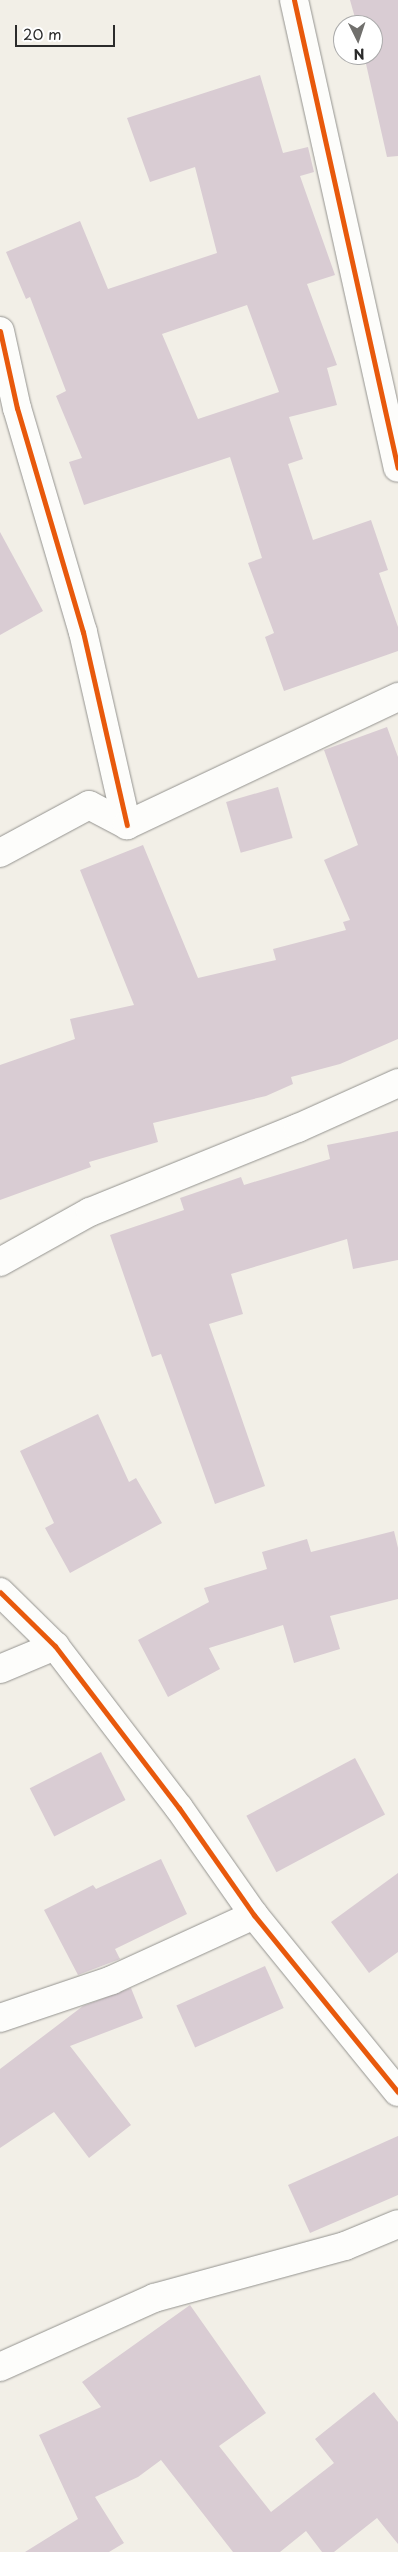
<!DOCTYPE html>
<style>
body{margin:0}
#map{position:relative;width:398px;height:2552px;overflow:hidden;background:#f2efe7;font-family:"Playpen Sans",sans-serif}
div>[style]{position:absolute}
.building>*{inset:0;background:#d9ccd3;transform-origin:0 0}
.roads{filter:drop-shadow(0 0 1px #94938f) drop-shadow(0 0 1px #94938f)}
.minor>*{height:28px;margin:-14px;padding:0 14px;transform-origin:14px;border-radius:14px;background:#fdfdfb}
.cycleway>*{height:5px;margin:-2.5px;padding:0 2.5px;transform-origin:2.5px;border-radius:2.5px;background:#e8590c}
span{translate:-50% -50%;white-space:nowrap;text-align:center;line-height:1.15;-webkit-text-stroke:4px #fff;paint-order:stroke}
.north{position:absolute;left:333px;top:15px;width:50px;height:50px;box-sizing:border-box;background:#fff;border:1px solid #aaa;border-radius:50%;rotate:176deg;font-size:14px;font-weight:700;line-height:20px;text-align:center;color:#2b2b2b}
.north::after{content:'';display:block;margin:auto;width:18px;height:22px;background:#71706d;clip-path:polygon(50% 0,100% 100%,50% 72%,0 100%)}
.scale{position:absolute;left:15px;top:25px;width:100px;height:22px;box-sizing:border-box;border:2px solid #2b2b2b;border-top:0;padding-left:6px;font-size:15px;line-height:18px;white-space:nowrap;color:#2b2b2b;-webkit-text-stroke:4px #fff;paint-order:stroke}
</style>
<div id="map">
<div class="building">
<div style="clip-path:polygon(350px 0,398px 0,398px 156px,387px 157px,364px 55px,373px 55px,373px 25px,357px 25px)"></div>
<div style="clip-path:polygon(evenodd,260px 75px,283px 153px,308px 147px,314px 172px,300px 176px,335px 275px,307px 284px,337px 365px,327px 368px,337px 405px,289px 417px,303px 459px,288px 464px,313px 540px,371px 520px,388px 570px,379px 573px,398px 627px,398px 651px,284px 691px,265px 637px,274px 633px,248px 563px,262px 558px,230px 457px,84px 505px,69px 462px,82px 458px,56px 396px,66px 391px,30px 297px,26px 299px,6px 252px,80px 221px,108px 289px,217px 253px,195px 167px,150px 182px,127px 118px,260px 75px,247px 305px,279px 392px,198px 419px,162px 334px,247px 305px)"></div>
<div style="clip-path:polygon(0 532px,43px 611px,0 635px)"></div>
<div style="clip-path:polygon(387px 727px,398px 757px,398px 1039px,340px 1064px,291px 1077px,293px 1084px,266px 1096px,153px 1123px,158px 1142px,89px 1162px,91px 1167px,0 1200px,0 1065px,75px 1039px,70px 1019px,134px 1005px,80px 870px,143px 845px,198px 978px,276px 960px,273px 949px,346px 930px,343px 922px,350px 920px,324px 860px,358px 845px,324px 750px)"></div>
<div style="left:278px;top:787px;width:53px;height:54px;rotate:74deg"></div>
<div style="clip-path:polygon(398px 1131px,398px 1260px,353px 1269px,347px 1239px,231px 1274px,243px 1314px,209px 1324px,265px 1486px,215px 1504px,161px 1354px,152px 1357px,110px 1235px,184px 1210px,180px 1198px,241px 1177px,244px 1185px,330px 1159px,327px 1145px)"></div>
<div style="clip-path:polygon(98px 1414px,129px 1482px,136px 1478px,162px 1523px,70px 1573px,45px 1528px,54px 1523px,20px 1451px)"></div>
<div style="clip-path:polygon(394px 1531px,398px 1548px,398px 1599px,330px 1616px,340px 1649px,294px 1663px,283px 1625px,209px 1648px,220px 1669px,168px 1697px,138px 1640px,209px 1602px,204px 1588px,267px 1569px,262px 1552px,307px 1539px,311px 1552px)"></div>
<div style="left:101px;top:1752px;width:54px;height:80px;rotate:63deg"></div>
<div style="left:355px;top:1758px;width:64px;height:123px;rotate:62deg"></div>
<div style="clip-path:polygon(161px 1859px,187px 1914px,115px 1949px,120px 1959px,78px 1975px,44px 1910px,93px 1885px,96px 1889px)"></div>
<div style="clip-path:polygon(398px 1873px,398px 1952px,369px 1973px,331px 1922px)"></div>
<div style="left:265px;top:1966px;width:46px;height:97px;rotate:66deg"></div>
<div style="clip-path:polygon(131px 1988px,143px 2018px,70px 2046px,131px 2125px,89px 2158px,54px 2112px,0 2148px,0 2069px,83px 2006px)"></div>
<div style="clip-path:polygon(398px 2136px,398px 2195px,310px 2233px,288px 2185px)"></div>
<div style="clip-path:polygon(190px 2305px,266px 2413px,219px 2446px,271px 2512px,334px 2463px,315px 2439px,374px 2392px,398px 2422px,398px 2544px,377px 2518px,334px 2552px,322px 2552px,306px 2531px,280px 2552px,233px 2552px,161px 2460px,138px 2477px,95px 2497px,124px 2543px,109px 2552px,25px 2552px,78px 2519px,39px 2435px,101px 2407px,82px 2382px)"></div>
</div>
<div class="roads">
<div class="minor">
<div style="left:294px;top:0;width:479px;rotate:77.5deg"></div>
<div style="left:0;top:331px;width:79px;rotate:77.6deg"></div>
<div style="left:17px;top:408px;width:234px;rotate:73.6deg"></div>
<div style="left:83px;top:632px;width:198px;rotate:77.2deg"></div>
<div style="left:0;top:853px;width:101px;rotate:-28.3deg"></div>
<div style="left:89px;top:805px;width:43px;rotate:27.8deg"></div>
<div style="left:127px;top:825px;width:300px;rotate:-25.3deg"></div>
<div style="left:0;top:1262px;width:103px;rotate:-29.1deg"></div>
<div style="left:90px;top:1212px;width:224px;rotate:-22deg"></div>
<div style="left:298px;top:1128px;width:110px;rotate:-24.2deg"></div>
<div style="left:0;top:1592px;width:77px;rotate:44.5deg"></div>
<div style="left:55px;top:1646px;width:204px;rotate:52.6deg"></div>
<div style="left:179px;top:1808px;width:131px;rotate:55deg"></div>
<div style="left:254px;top:1915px;width:228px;rotate:50.9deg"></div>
<div style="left:0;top:1669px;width:60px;rotate:-22.7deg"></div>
<div style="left:0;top:2018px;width:118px;rotate:-18.7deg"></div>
<div style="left:112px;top:1980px;width:156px;rotate:-24.6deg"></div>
<div style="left:0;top:2367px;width:169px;rotate:-24.1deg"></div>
<div style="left:154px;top:2298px;width:198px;rotate:-15.2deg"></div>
<div style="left:345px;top:2246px;width:57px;rotate:-22.5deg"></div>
</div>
</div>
<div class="cycleway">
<div style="left:294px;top:0;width:479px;rotate:77.5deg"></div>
<div style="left:0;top:331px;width:79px;rotate:77.6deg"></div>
<div style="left:17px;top:408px;width:234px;rotate:73.6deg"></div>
<div style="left:83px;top:632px;width:198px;rotate:77.2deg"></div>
<div style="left:0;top:1592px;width:77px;rotate:44.5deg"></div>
<div style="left:55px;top:1646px;width:204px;rotate:52.6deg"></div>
<div style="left:179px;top:1808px;width:131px;rotate:55deg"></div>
<div style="left:254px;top:1915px;width:228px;rotate:50.9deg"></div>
</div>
<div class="north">N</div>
<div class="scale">20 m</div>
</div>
